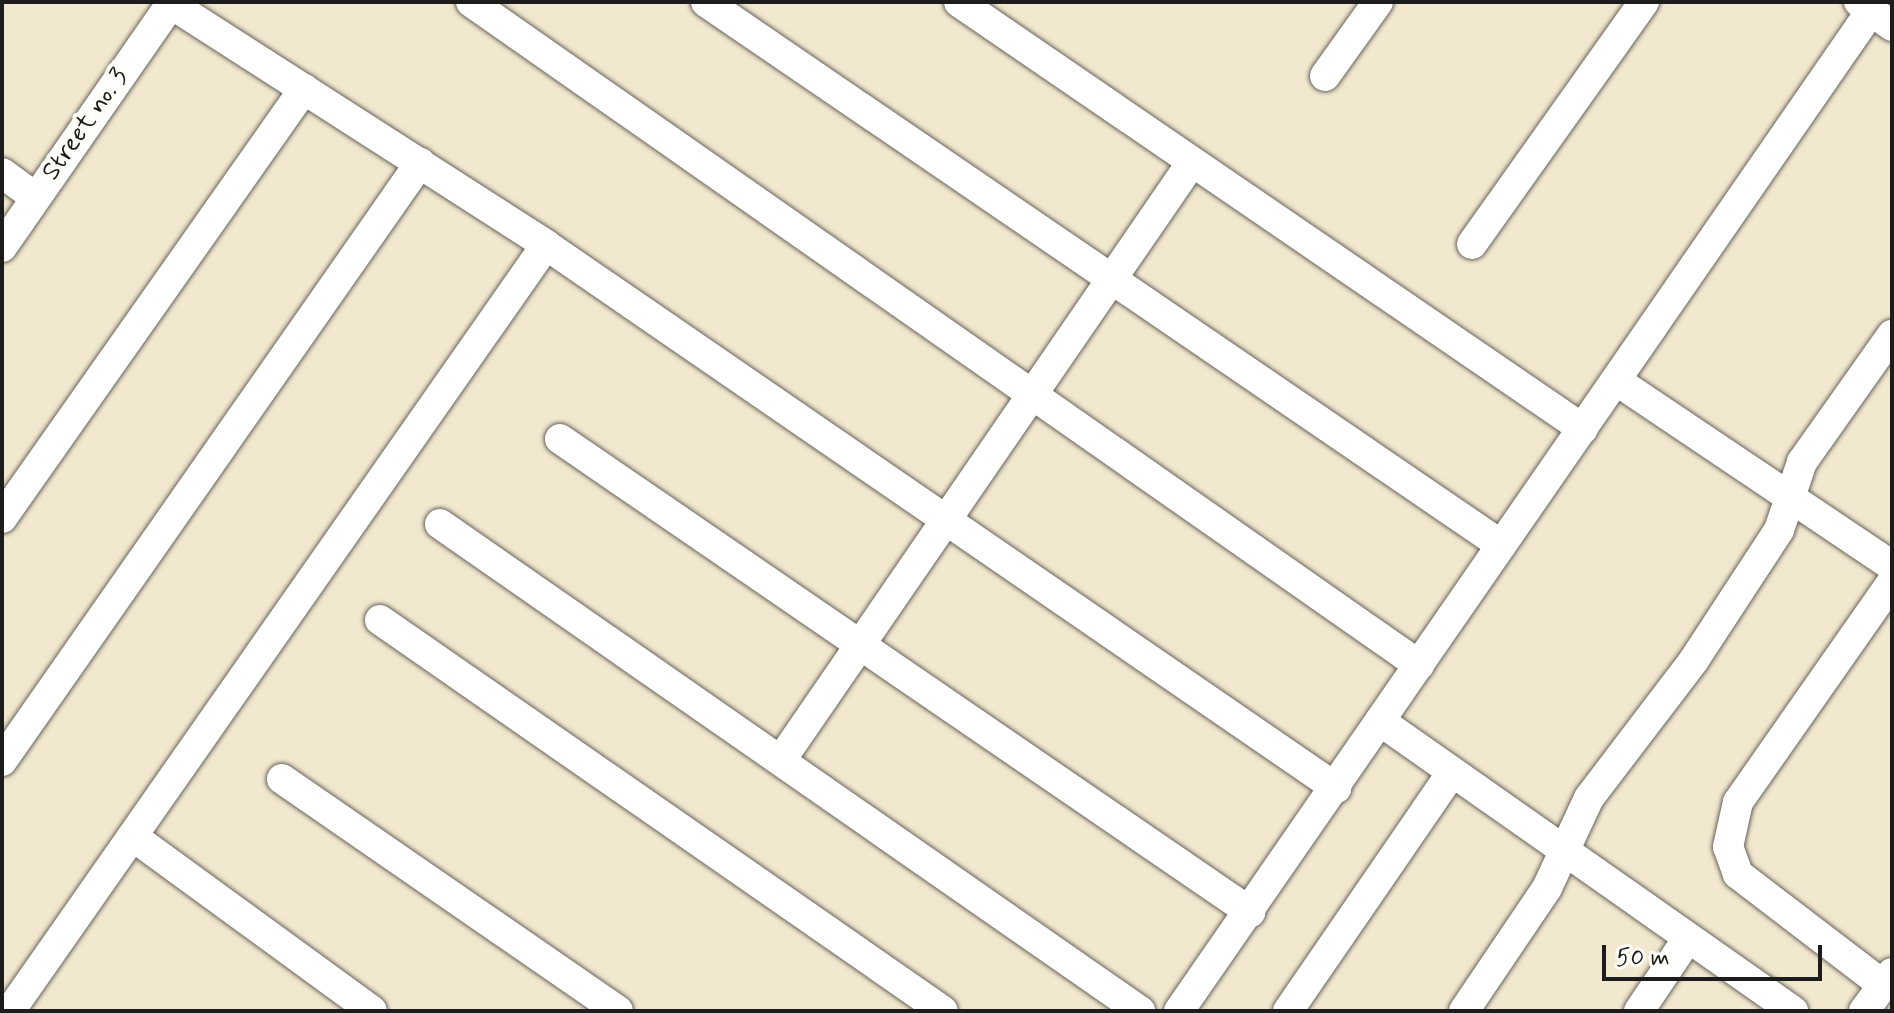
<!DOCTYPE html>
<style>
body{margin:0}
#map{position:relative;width:1894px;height:1013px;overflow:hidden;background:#f2e8cf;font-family:Mynerve,sans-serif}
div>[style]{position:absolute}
.roads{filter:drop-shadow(0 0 2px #67635b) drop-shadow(0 0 2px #67635b)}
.minor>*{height:30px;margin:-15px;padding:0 15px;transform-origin:15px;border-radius:15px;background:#fff}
span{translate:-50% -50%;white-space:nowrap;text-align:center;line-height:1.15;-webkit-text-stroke:8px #fdfcf7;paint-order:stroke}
.street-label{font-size:26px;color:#1c1c1c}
.frame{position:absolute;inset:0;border:4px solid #1c1c1c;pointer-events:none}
.scale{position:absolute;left:1602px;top:945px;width:220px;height:36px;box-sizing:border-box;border:4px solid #1c1c1c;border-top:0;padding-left:10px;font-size:24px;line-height:28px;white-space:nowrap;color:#1c1c1c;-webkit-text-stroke:6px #fdfcf7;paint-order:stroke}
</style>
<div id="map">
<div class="roads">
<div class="minor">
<div style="left:168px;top:2px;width:449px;rotate:32.7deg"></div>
<div style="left:546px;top:245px;width:959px;rotate:34.5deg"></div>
<div style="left:471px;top:2px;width:1157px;rotate:34.97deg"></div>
<div style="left:706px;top:2px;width:963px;rotate:34.33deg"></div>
<div style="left:959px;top:2px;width:756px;rotate:34.38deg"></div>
<div style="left:1859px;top:2px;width:41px;rotate:36deg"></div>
<div style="left:1325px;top:76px;width:91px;rotate:-54.4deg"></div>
<div style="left:2px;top:173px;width:41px;rotate:36deg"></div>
<div style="left:1472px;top:244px;width:297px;rotate:-54.6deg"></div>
<div style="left:2px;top:247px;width:298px;rotate:-55.2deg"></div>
<div style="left:1617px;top:381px;width:331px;rotate:33.9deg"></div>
<div style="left:560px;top:439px;width:837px;rotate:34.43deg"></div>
<div style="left:2px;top:518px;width:525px;rotate:-54.86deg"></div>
<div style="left:440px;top:524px;width:853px;rotate:34.83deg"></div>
<div style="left:380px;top:620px;width:685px;rotate:34.78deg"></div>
<div style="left:1380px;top:721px;width:505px;rotate:35.08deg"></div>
<div style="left:783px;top:757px;width:718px;rotate:-55.49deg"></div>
<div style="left:2px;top:761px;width:730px;rotate:-55.05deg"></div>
<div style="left:282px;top:779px;width:408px;rotate:34.6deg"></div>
<div style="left:135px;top:838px;width:293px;rotate:36.1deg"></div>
<div style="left:1883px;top:985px;width:183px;rotate:-142.6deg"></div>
<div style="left:1738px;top:874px;width:29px;rotate:-110deg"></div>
<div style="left:1728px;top:847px;width:46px;rotate:-77.5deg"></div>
<div style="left:1738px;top:802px;width:269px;rotate:-55deg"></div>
<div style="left:10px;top:1011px;width:935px;rotate:-55.02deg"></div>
<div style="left:1179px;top:1011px;width:1216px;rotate:-55.32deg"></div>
<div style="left:1288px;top:1011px;width:290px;rotate:-55.5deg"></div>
<div style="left:1464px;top:1011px;width:148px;rotate:-56deg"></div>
<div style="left:1547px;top:888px;width:99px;rotate:-65deg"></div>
<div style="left:1589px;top:798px;width:173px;rotate:-52.7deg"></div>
<div style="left:1694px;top:660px;width:155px;rotate:-56.8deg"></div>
<div style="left:1779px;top:530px;width:72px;rotate:-71.3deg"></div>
<div style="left:1802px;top:462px;width:156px;rotate:-54.7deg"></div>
<div style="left:1639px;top:1011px;width:84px;rotate:-56.1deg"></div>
<div style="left:1864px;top:1011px;width:47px;rotate:-53.6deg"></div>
</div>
</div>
<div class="street-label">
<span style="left:86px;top:125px;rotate:-55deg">Street no. 3</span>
</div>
<div class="frame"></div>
<div class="scale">50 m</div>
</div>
